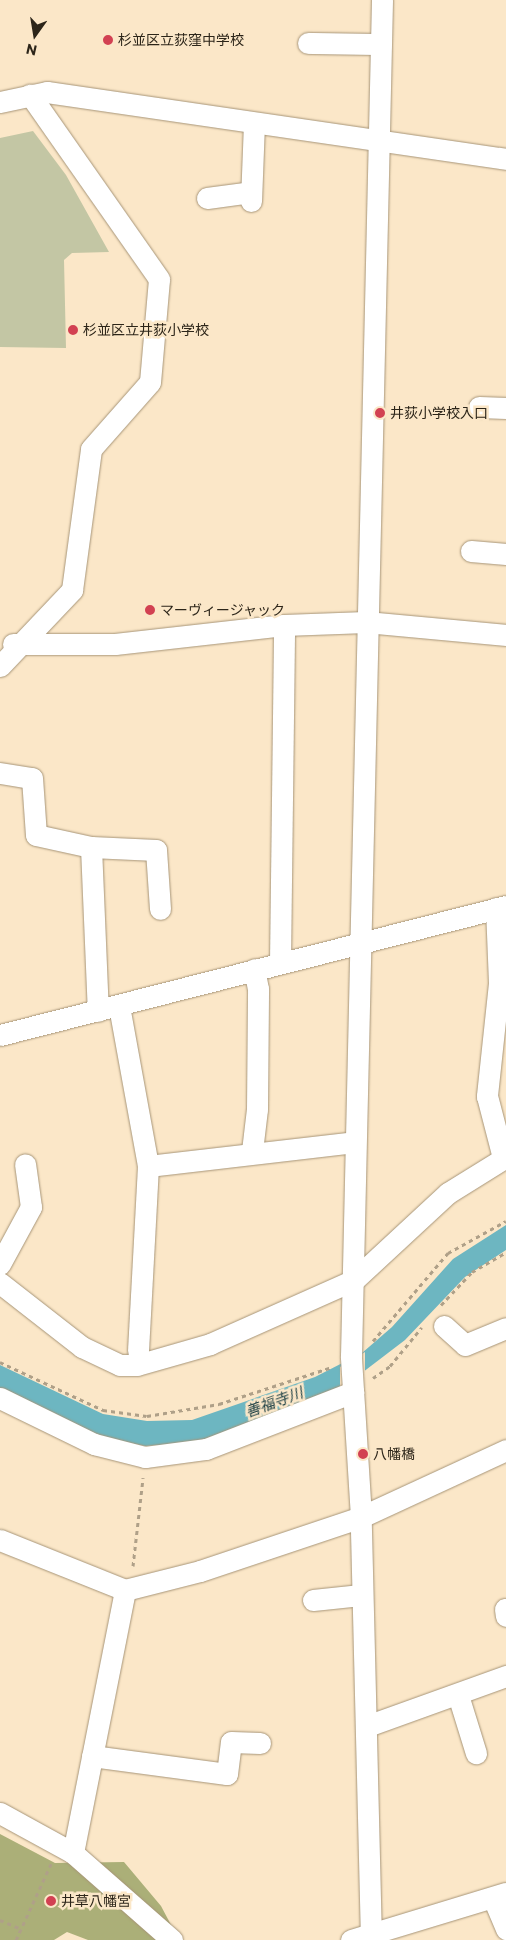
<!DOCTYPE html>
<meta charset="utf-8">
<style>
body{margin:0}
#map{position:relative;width:506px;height:1940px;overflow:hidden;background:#fbe7c8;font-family:Commissioner,"Noto Sans JP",sans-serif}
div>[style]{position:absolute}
.green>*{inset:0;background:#c3c6a4}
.forest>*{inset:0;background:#abaf78}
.water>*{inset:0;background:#6db6c1}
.pier>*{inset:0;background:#fbe7c8}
.path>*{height:3px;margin-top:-1.5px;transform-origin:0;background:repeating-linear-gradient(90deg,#afa088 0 4px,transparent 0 8px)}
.roads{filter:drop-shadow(0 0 1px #a79578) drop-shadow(0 0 1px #a79578)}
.minor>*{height:21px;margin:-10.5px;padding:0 10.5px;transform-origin:10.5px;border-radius:10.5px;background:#fff}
.dots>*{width:14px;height:14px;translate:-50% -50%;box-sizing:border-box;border:2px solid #fbe7c8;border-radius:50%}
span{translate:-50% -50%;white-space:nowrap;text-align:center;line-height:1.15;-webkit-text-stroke:5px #fbe7c8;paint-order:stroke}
.poi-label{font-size:14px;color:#2c2519}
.left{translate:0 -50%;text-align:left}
.water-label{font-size:15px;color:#1b3e43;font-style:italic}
.north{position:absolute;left:10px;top:10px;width:50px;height:50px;-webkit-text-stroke:4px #fbe7c8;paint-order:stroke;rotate:193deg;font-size:14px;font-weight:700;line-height:20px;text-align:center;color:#2c2519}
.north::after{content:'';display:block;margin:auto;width:18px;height:22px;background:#2c2519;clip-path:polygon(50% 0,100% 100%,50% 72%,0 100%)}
</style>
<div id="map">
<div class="green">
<div style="clip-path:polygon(33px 131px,66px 175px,109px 252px,72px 253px,64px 260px,66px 348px,0 347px,0 138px)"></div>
</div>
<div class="forest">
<div style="clip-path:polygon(0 1834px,55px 1863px,124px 1862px,161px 1906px,179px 1940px,88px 1940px,67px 1932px,54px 1940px,0 1940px)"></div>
</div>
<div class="water">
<div style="clip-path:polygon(506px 1225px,506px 1250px,465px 1277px,405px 1340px,333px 1395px,200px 1443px,145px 1446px,97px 1437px,0 1391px,0 1365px,103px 1414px,147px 1421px,192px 1420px,315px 1377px,362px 1353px,392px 1327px,453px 1259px)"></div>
</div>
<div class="pier">
<div style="clip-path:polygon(365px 1352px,365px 1375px,340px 1392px,340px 1367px)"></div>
</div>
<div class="path">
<div style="left:441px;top:1305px;width:45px;rotate:-46.8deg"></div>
<div style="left:472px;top:1272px;width:39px;rotate:-30deg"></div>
<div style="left:373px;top:1341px;width:116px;rotate:-49.6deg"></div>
<div style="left:448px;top:1253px;width:66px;rotate:-28.9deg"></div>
<div style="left:0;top:1362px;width:114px;rotate:25deg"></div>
<div style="left:103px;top:1410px;width:44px;rotate:7.8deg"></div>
<div style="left:147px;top:1416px;width:73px;rotate:-9.5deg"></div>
<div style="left:219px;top:1404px;width:119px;rotate:-18.1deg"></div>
<div style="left:373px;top:1378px;width:21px;rotate:-35deg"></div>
<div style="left:390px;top:1366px;width:50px;rotate:-50.6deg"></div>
<div style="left:133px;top:1566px;width:89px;rotate:-83.5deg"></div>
<div style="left:0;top:1920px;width:23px;rotate:23deg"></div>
<div style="left:16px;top:1940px;width:84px;rotate:-65.3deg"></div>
</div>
<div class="roads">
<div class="minor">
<div style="left:308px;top:43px;width:73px;rotate:0.8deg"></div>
<div style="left:0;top:102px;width:48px;rotate:-12deg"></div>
<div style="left:47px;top:92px;width:464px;rotate:8.3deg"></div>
<div style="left:207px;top:198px;width:44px;rotate:-7.8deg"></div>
<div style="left:251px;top:201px;width:77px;rotate:-87.8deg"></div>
<div style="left:479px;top:407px;width:27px;rotate:2deg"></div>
<div style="left:471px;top:551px;width:35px;rotate:5deg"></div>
<div style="left:13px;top:644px;width:102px"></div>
<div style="left:115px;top:644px;width:170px;rotate:-6.4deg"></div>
<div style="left:284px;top:625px;width:82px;rotate:-2.1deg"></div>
<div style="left:366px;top:622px;width:141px;rotate:5.3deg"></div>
<div style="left:0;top:666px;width:105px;rotate:-46.5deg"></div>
<div style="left:72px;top:590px;width:142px;rotate:-82.3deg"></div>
<div style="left:91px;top:449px;width:89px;rotate:-48.6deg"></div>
<div style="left:150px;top:382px;width:103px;rotate:-85deg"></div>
<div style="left:159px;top:279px;width:225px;rotate:-125deg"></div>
<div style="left:0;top:773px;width:32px;rotate:9deg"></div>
<div style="left:32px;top:778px;width:57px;rotate:86deg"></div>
<div style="left:36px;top:835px;width:56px;rotate:12.3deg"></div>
<div style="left:91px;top:847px;width:164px;rotate:87.6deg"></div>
<div style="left:91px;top:847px;width:65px;rotate:2.6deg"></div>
<div style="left:156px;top:850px;width:59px;rotate:86.1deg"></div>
<div style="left:496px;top:908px;width:75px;rotate:87.7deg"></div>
<div style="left:499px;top:983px;width:114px;rotate:96.1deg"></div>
<div style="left:487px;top:1096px;width:64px;rotate:75.5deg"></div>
<div style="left:280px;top:962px;width:337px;rotate:-89.3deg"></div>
<div style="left:119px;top:1006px;width:163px;rotate:79.7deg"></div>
<div style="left:148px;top:1166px;width:185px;rotate:93.1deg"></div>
<div style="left:0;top:1035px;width:522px;rotate:-14.3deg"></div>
<div style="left:252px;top:1151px;width:42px;rotate:-83.2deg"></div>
<div style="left:257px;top:1109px;width:120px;rotate:-89.5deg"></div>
<div style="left:258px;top:989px;width:20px;rotate:-101deg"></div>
<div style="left:148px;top:1166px;width:208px;rotate:-6.6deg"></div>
<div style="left:0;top:1264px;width:65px;rotate:-61.5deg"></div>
<div style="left:31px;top:1207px;width:43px;rotate:-97.9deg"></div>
<div style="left:0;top:1283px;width:104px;rotate:38deg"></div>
<div style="left:82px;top:1347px;width:42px;rotate:25.3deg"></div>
<div style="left:120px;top:1365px;width:17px"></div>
<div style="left:137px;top:1365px;width:76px;rotate:-16deg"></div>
<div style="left:210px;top:1344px;width:158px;rotate:-24deg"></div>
<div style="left:354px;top:1280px;width:128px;rotate:-42.8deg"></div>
<div style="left:448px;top:1193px;width:68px;rotate:-31.8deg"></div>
<div style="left:444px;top:1326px;width:28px;rotate:42deg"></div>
<div style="left:465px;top:1345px;width:44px;rotate:-22.5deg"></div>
<div style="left:0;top:1398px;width:105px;rotate:26.1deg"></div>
<div style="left:94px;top:1444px;width:53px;rotate:14.3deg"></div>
<div style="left:145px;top:1457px;width:62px;rotate:-7.5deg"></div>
<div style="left:206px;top:1449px;width:158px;rotate:-21.2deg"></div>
<div style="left:0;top:1540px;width:135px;rotate:21.8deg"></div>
<div style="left:313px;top:1600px;width:48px;rotate:-5.9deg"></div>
<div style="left:505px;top:1609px;width:7px;rotate:82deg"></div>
<div style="left:458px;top:1695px;width:61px;rotate:72.8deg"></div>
<div style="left:367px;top:1726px;width:148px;rotate:-19.8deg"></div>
<div style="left:92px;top:1756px;width:136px;rotate:7.6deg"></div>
<div style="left:227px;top:1774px;width:32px;rotate:-83deg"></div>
<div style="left:231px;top:1742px;width:29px;rotate:2deg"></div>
<div style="left:0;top:1813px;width:83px;rotate:28.7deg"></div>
<div style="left:493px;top:1898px;width:34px;rotate:67deg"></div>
<div style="left:172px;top:1940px;width:132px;rotate:-138.7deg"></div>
<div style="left:73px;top:1853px;width:268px;rotate:-78.8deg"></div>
<div style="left:125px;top:1590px;width:77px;rotate:-14.2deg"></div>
<div style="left:200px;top:1571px;width:170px;rotate:-18.5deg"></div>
<div style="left:361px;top:1517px;width:160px;rotate:-24.8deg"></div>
<div style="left:351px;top:1940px;width:162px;rotate:-16.9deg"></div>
<div style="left:371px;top:1940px;width:423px;rotate:-91.4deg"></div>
<div style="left:361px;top:1517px;width:161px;rotate:-93.6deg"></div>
<div style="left:351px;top:1356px;width:1356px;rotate:-88.69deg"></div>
</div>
</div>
<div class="dots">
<div style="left:108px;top:40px;background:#d24152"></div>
<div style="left:73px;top:330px;background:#d24152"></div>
<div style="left:380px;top:413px;background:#d24152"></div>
<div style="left:150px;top:610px;background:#d24152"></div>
<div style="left:363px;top:1454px;background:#d24152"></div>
<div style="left:51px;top:1901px;background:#d24152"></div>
</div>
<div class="poi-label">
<span class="left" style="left:118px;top:40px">杉並区立荻窪中学校</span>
<span class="left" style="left:83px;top:330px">杉並区立井荻小学校</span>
<span class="left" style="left:390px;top:413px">井荻小学校入口</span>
<span class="left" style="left:160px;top:610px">マーヴィージャック</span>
<span class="left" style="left:373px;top:1454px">八幡橋</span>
<span class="left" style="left:61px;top:1901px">井草八幡宮</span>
</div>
<div class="water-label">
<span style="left:274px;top:1402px;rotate:-20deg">善福寺川</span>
</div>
<div class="north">N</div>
</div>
